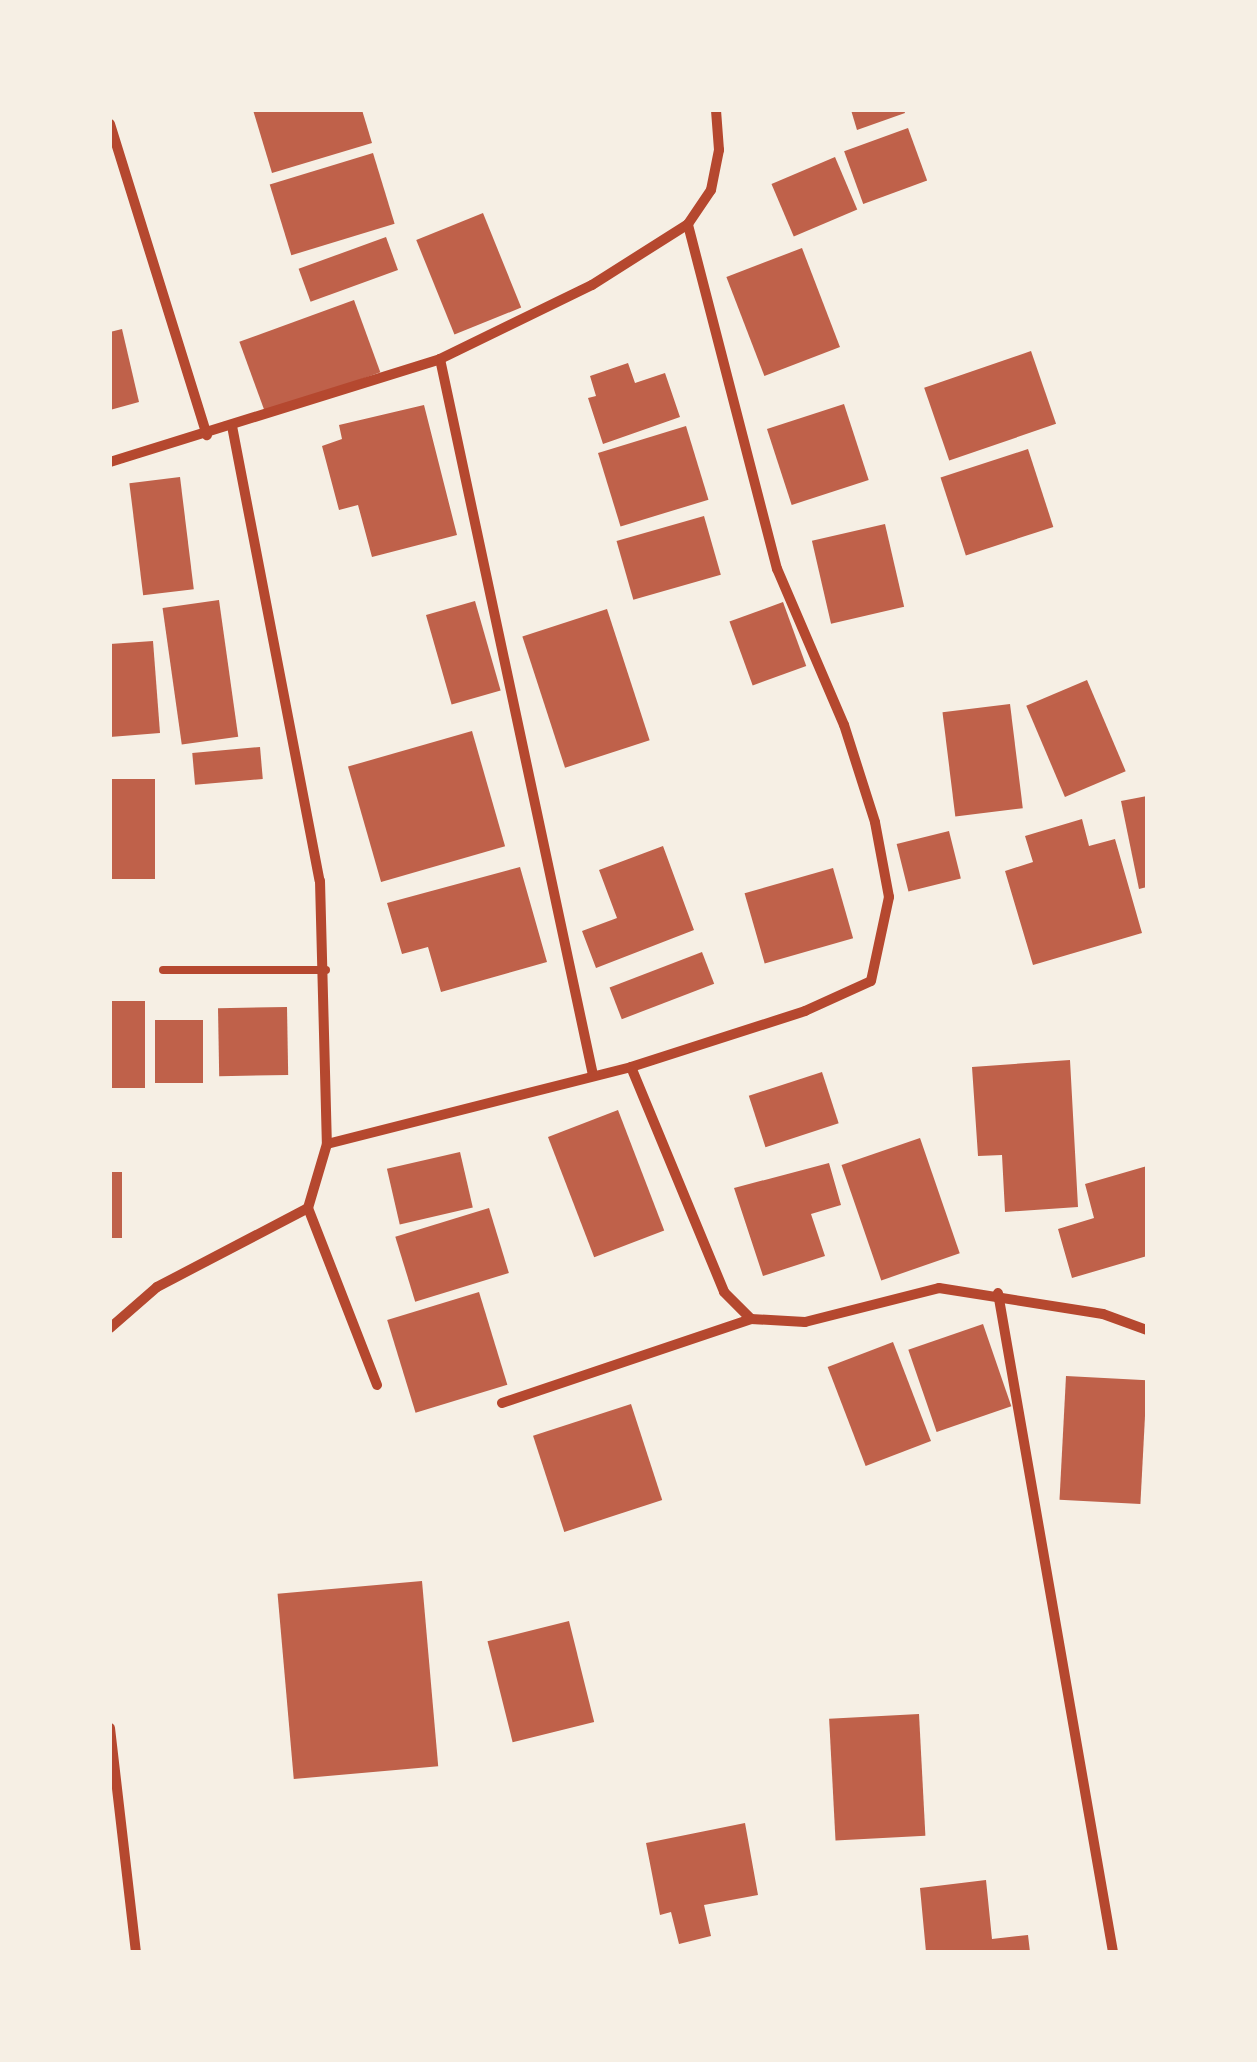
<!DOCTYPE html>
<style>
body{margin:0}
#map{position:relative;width:1257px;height:2062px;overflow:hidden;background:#f6efe4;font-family:Quicksand,sans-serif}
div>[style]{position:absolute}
.building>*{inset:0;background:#bf614a;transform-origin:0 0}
.service>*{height:8px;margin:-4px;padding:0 4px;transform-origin:4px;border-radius:4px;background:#b5482f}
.minor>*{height:10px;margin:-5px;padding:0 5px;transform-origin:5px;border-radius:5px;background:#b5482f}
span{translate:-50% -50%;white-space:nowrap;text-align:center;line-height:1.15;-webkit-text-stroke:8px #f6efe4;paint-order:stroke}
.frame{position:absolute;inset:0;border:112px solid #f6efe4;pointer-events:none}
</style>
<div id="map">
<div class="building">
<div style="clip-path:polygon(253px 110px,362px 110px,372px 143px,272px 173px)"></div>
<div style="clip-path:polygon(851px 110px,904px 110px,905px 113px,857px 130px)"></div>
<div style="left:908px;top:128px;width:56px;height:68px;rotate:70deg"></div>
<div style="left:373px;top:153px;width:74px;height:108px;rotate:73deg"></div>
<div style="left:835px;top:157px;width:57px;height:69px;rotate:67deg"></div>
<div style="left:483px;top:213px;width:102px;height:72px;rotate:68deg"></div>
<div style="left:386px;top:237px;width:35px;height:93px;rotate:70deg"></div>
<div style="left:802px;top:248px;width:106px;height:81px;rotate:69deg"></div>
<div style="left:354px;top:300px;width:77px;height:122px;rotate:70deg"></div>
<div style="clip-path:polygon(122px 329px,139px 402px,110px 410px,110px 332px)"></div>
<div style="left:1031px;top:351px;width:77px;height:113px;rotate:71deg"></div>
<div style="clip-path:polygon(628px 363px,635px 383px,665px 373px,680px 417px,603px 444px,588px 398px,596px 396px,590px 376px)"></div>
<div style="left:844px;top:404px;width:80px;height:81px;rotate:72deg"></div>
<div style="clip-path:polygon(424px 405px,457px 535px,372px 557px,358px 505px,339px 510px,322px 446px,342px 439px,339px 425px)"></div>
<div style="left:686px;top:426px;width:77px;height:92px;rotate:73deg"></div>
<div style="left:1028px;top:449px;width:82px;height:92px;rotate:72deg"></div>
<div style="left:180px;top:477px;width:113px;height:51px;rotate:83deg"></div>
<div style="left:704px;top:516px;width:61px;height:91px;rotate:74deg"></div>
<div style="left:885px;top:524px;width:85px;height:75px;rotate:77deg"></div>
<div style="left:219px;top:600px;width:138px;height:57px;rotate:82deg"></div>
<div style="left:475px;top:601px;width:93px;height:51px;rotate:74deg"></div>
<div style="left:783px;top:602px;width:68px;height:57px;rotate:70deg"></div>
<div style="left:607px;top:609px;width:138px;height:89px;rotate:72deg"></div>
<div style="clip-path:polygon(153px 641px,160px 733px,110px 737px,110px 644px)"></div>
<div style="left:1087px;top:680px;width:99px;height:66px;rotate:67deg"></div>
<div style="left:1010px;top:704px;width:105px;height:68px;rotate:83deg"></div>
<div style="left:472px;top:731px;width:120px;height:129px;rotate:74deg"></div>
<div style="left:260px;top:747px;width:32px;height:68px;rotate:85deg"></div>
<div style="left:110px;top:779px;width:45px;height:100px"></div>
<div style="clip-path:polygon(1147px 796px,1147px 887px,1139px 889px,1121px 801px)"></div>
<div style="clip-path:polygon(1082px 819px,1089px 846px,1115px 839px,1142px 933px,1033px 965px,1005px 871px,1033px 862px,1025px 836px)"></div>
<div style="left:949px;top:831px;width:49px;height:54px;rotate:76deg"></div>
<div style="clip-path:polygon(663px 846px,694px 930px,596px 968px,582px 931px,617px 918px,599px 870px)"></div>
<div style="clip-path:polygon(520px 867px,547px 962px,441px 992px,428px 947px,402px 954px,387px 903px)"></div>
<div style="left:833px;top:868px;width:73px;height:92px;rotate:74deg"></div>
<div style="left:702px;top:952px;width:34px;height:99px;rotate:69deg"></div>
<div style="left:110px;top:1001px;width:35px;height:87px"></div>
<div style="left:287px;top:1007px;width:68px;height:69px;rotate:89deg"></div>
<div style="left:203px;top:1020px;width:63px;height:48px;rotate:90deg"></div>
<div style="clip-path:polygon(1070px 1060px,1078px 1207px,1005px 1212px,1002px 1155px,978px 1156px,972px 1067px)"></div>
<div style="left:822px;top:1072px;width:54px;height:77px;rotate:72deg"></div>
<div style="left:618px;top:1110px;width:129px;height:75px;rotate:69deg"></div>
<div style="left:920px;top:1138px;width:122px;height:83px;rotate:71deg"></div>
<div style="left:460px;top:1152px;width:57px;height:75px;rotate:77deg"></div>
<div style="clip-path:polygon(829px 1163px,841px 1205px,811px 1214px,825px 1256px,763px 1276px,734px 1188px)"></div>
<div style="clip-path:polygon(1147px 1166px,1147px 1256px,1072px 1278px,1058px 1229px,1094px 1218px,1085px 1184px)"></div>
<div style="left:110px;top:1172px;width:12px;height:66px"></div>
<div style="left:489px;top:1208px;width:68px;height:98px;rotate:73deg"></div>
<div style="left:479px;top:1292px;width:97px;height:96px;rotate:73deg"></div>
<div style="left:983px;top:1324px;width:87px;height:79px;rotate:71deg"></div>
<div style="left:893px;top:1342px;width:106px;height:70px;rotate:69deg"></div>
<div style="left:1066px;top:1376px;width:81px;height:124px;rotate:3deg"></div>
<div style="left:631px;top:1404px;width:101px;height:103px;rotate:72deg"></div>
<div style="left:422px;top:1581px;width:186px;height:145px;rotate:85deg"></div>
<div style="left:569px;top:1621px;width:104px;height:84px;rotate:76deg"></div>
<div style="left:919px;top:1714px;width:122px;height:90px;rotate:87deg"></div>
<div style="clip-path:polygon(745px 1823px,758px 1895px,704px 1905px,711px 1936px,679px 1944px,671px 1912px,660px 1915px,646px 1843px)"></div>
<div style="clip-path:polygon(986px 1880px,992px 1939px,1028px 1935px,1030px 1952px,926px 1952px,920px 1888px)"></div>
</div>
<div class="service">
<div style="left:163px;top:970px;width:163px"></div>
</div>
<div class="minor">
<div style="left:110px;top:124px;width:326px;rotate:72.7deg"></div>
<div style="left:440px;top:359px;width:732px;rotate:77.94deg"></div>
<div style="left:232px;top:426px;width:463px;rotate:79.1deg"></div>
<div style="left:320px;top:881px;width:263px;rotate:88.5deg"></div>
<div style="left:327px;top:1144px;width:314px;rotate:-14.2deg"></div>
<div style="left:631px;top:1067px;width:243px;rotate:67.5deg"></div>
<div style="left:724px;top:1292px;width:38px;rotate:45deg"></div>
<div style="left:751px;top:1319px;width:54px;rotate:3.2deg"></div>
<div style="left:805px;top:1322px;width:138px;rotate:-14.2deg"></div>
<div style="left:939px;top:1288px;width:166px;rotate:9deg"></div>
<div style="left:1103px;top:1314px;width:47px;rotate:20deg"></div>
<div style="left:110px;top:462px;width:346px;rotate:-17.3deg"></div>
<div style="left:440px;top:359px;width:169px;rotate:-26deg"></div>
<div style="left:592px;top:285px;width:114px;rotate:-32.4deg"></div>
<div style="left:688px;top:224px;width:41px;rotate:-55.9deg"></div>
<div style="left:711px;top:190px;width:41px;rotate:-78.7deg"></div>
<div style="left:719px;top:150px;width:40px;rotate:-94.3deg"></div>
<div style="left:631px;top:1067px;width:183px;rotate:-17.8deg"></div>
<div style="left:805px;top:1011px;width:72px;rotate:-24.4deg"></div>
<div style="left:871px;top:981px;width:86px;rotate:-77.9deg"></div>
<div style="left:889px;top:897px;width:76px;rotate:-100.6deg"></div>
<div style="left:875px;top:822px;width:102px;rotate:-107.7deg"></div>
<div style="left:844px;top:725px;width:170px;rotate:-113.2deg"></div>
<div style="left:777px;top:569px;width:356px;rotate:-104.5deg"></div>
<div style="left:308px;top:1208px;width:190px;rotate:68.7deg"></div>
<div style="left:998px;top:1293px;width:669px;rotate:80.1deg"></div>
<div style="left:110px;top:1328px;width:62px;rotate:-41.1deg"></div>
<div style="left:157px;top:1287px;width:170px;rotate:-27.6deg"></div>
<div style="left:308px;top:1208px;width:67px;rotate:-73.5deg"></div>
<div style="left:502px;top:1403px;width:263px;rotate:-18.6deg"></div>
<div style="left:110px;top:1728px;width:226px;rotate:83.4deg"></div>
</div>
<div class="frame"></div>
</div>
